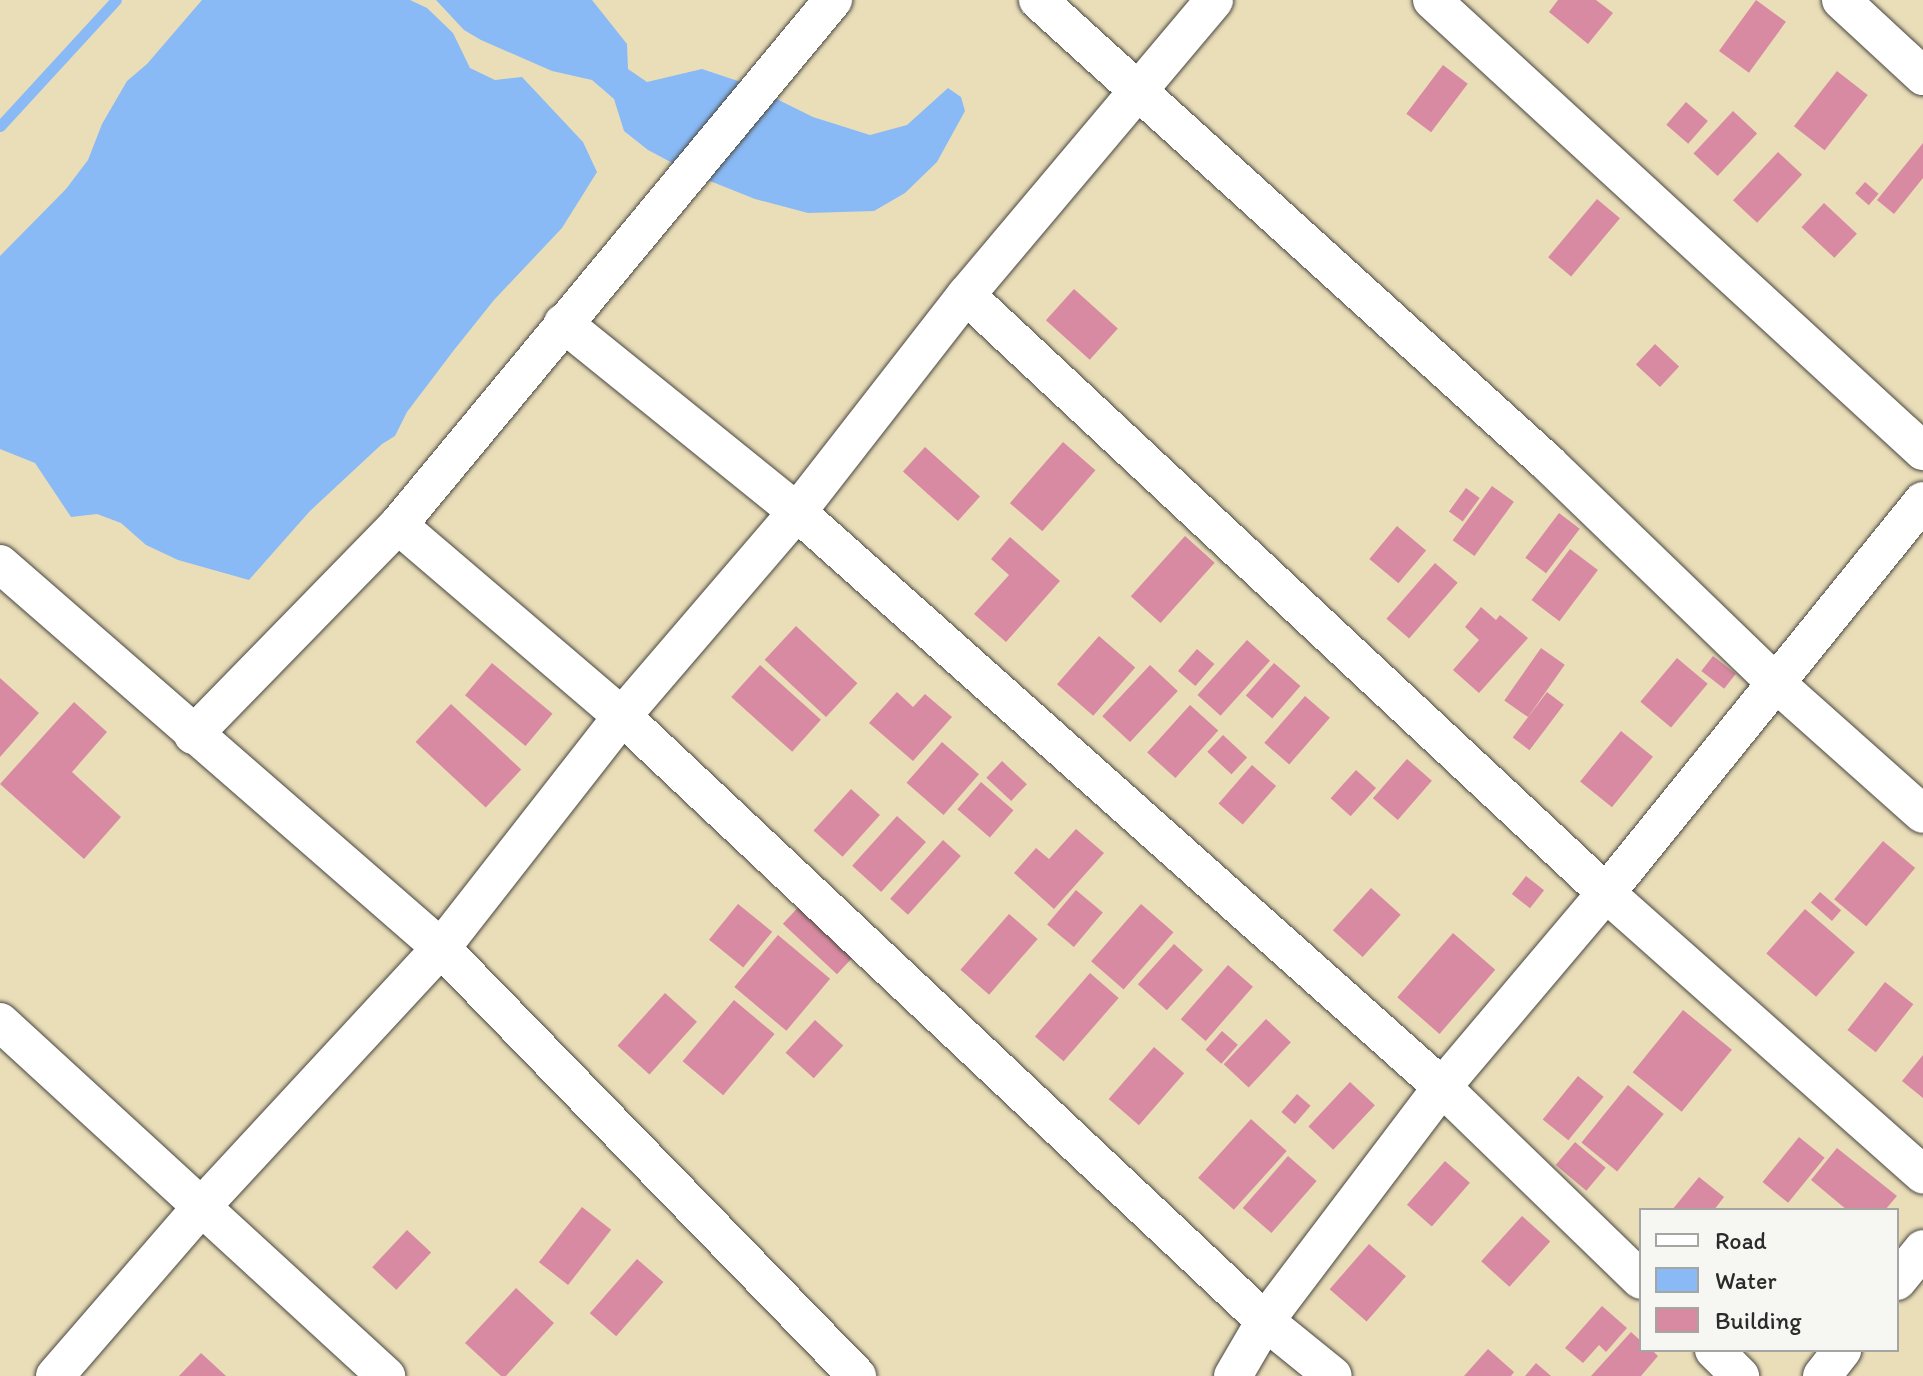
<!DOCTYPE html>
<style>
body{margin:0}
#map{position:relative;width:1923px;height:1376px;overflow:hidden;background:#eadeb9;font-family:Itim,sans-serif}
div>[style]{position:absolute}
.water>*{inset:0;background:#89baf5}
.stream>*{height:11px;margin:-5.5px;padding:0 5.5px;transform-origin:5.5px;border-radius:5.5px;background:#89baf5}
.building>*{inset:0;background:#d88aa2;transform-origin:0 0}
.roads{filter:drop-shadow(0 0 2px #484640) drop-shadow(0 0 2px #484640)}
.minor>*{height:38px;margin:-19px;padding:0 19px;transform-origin:19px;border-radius:19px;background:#fff}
span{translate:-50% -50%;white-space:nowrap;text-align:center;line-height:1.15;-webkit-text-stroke:7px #f6f6f2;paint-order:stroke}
.legend{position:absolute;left:1639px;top:1208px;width:260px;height:144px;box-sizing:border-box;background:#f6f6f2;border:2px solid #a5a5a2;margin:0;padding:10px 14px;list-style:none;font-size:24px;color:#2b2b2b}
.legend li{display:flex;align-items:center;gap:16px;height:40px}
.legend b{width:40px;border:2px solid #a5a5a2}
</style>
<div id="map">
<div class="water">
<div style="clip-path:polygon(202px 0,410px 0,427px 8px,453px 33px,470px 68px,495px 80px,522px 77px,583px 142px,597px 172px,562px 228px,494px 300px,454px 350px,407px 412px,395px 436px,382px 444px,310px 511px,249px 580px,178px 560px,146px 545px,121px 523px,97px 514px,71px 517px,35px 463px,0 449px,0 256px,66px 189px,88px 160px,102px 124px,127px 81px,147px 64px)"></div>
<div style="clip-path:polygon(436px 0,592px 0,627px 44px,628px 69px,647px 82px,702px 69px,744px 83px,813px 117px,870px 135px,907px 125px,948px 88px,961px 97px,965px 111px,937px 162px,905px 193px,874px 211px,808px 213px,755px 199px,695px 175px,648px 150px,624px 131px,614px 99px,592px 80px,552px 71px,481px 40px,464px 30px)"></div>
</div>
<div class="stream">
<div style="left:0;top:126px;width:171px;rotate:-47.4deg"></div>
</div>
<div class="building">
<div style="clip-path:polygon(1558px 0,1596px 0,1613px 13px,1588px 44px,1549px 12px)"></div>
<div style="left:1756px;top:0;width:37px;height:63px;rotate:36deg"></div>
<div style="left:1443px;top:65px;width:31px;height:61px;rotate:37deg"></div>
<div style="left:1837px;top:71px;width:39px;height:70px;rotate:38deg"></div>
<div style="left:1686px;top:102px;width:29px;height:30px;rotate:41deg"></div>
<div style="left:1733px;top:111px;width:33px;height:58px;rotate:43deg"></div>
<div style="clip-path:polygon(1923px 143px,1923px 178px,1894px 214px,1877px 200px)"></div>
<div style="left:1778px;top:152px;width:33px;height:66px;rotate:43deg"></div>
<div style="left:1865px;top:182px;width:18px;height:15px;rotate:41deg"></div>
<div style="left:1597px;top:199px;width:30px;height:76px;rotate:40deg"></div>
<div style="left:1824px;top:203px;width:45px;height:33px;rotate:43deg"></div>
<div style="left:1074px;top:289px;width:59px;height:42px;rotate:42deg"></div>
<div style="left:1655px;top:344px;width:33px;height:28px;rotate:43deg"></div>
<div style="left:1063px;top:442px;width:43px;height:81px;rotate:41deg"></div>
<div style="left:925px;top:447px;width:74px;height:33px;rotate:42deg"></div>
<div style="left:1492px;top:486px;width:27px;height:67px;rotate:36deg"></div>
<div style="left:1466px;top:488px;width:17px;height:29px;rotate:36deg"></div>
<div style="left:1559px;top:513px;width:26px;height:56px;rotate:37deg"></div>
<div style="left:1397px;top:526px;width:38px;height:43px;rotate:40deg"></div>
<div style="left:1185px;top:536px;width:40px;height:81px;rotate:42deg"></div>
<div style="clip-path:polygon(1010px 537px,1060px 581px,1006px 642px,974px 614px,1009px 575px,991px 559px)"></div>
<div style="left:1570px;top:549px;width:35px;height:64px;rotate:37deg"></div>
<div style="left:1435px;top:563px;width:30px;height:74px;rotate:41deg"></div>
<div style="clip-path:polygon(1481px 607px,1496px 620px,1500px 615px,1528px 638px,1479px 693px,1453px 670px,1479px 640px,1465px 627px)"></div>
<div style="left:796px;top:626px;width:84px;height:46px;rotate:43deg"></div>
<div style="left:1099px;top:636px;width:48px;height:64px;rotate:41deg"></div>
<div style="left:1247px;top:640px;width:31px;height:74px;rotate:42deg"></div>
<div style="left:1541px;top:648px;width:29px;height:64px;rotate:35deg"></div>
<div style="left:1197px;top:649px;width:23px;height:29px;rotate:41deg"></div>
<div style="left:1713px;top:656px;width:29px;height:19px;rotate:38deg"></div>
<div style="left:1677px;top:658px;width:40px;height:57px;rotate:40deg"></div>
<div style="left:492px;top:663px;width:79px;height:42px;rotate:40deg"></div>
<div style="left:1274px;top:663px;width:35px;height:43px;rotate:41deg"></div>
<div style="left:760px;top:665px;width:82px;height:43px;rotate:42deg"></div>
<div style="left:1150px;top:665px;width:38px;height:70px;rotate:43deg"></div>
<div style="clip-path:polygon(0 678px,39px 713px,0 757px)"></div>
<div style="clip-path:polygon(897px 692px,913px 707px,925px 694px,952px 717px,913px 761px,869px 723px)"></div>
<div style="left:1547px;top:692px;width:21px;height:57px;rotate:37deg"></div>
<div style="left:1305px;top:696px;width:33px;height:62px;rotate:41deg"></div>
<div style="clip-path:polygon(74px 702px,107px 732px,72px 772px,121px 817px,84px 859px,0 784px)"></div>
<div style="left:451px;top:704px;width:96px;height:52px;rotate:43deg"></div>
<div style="left:1190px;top:705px;width:38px;height:64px;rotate:42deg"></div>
<div style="left:1621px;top:731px;width:41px;height:65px;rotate:39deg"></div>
<div style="left:1223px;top:735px;width:33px;height:23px;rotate:43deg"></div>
<div style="left:942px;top:742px;width:49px;height:54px;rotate:41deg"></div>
<div style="left:1407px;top:759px;width:33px;height:52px;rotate:41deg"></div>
<div style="left:1002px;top:761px;width:34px;height:23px;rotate:43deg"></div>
<div style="left:1252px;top:765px;width:32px;height:51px;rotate:41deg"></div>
<div style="left:1356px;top:770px;width:27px;height:38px;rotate:42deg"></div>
<div style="left:981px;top:782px;width:43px;height:36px;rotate:41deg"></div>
<div style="left:851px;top:789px;width:39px;height:56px;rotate:42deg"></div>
<div style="left:897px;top:816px;width:39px;height:67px;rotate:42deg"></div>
<div style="clip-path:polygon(1076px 829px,1104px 853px,1054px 909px,1014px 873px,1036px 848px,1049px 859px)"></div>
<div style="left:943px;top:840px;width:24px;height:79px;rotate:42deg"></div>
<div style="left:1883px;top:841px;width:42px;height:76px;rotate:40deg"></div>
<div style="left:1526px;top:876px;width:23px;height:23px;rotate:38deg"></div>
<div style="left:1371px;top:888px;width:40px;height:57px;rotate:42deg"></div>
<div style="left:1076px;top:890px;width:35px;height:45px;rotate:40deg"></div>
<div style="left:1820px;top:892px;width:28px;height:14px;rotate:41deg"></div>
<div style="left:804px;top:901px;width:74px;height:31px;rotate:43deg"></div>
<div style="left:738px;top:904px;width:44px;height:46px;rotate:39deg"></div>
<div style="left:1141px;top:904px;width:43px;height:76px;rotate:41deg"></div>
<div style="left:1805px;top:909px;width:66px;height:59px;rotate:41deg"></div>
<div style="left:1009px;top:914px;width:38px;height:74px;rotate:41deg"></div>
<div style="left:1453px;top:933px;width:56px;height:85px;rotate:41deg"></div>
<div style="left:778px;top:935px;width:68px;height:68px;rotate:40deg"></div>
<div style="left:1174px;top:944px;width:39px;height:54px;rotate:42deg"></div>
<div style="left:1228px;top:965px;width:33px;height:72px;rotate:41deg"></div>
<div style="left:1090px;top:973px;width:38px;height:84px;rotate:41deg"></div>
<div style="left:1885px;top:982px;width:36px;height:61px;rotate:38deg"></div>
<div style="left:665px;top:993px;width:43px;height:71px;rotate:42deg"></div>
<div style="left:734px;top:1000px;width:53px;height:80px;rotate:40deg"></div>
<div style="left:1683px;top:1010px;width:63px;height:80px;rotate:39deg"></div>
<div style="left:1266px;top:1019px;width:34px;height:62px;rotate:43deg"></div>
<div style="left:815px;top:1020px;width:38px;height:44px;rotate:42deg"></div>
<div style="left:1222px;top:1031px;width:21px;height:25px;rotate:41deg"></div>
<div style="left:1154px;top:1047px;width:40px;height:69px;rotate:41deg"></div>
<div style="clip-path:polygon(1923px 1055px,1923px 1098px,1902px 1081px)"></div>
<div style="left:1578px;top:1076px;width:33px;height:56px;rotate:39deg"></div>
<div style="left:1350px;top:1082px;width:34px;height:61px;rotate:43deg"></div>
<div style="left:1628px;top:1085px;width:46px;height:74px;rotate:39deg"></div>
<div style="left:1297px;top:1094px;width:18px;height:24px;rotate:41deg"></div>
<div style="left:1251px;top:1119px;width:48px;height:79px;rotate:42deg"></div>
<div style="left:1799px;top:1137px;width:33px;height:58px;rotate:39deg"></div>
<div style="left:1575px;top:1142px;width:40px;height:30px;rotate:40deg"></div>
<div style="clip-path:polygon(1837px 1148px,1897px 1196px,1885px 1210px,1847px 1210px,1811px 1180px)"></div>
<div style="left:1288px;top:1156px;width:38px;height:69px;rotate:41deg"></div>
<div style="left:1445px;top:1161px;width:33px;height:58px;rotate:41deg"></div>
<div style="clip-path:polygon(1699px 1177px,1724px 1197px,1714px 1210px,1672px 1210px)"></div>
<div style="left:582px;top:1207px;width:37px;height:70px;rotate:38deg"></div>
<div style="left:1522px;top:1216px;width:38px;height:61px;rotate:42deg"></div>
<div style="left:407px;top:1230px;width:33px;height:51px;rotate:43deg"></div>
<div style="left:1369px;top:1244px;width:49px;height:60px;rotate:41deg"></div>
<div style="left:637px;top:1259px;width:35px;height:72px;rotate:41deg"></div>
<div style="clip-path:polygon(516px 1288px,554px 1323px,506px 1376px,501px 1376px,465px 1343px)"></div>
<div style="clip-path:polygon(1602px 1306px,1627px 1328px,1606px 1352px,1599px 1345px,1583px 1363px,1565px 1348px)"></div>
<div style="clip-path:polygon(1631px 1332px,1641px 1341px,1641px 1350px,1652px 1350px,1658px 1356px,1641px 1376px,1591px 1376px)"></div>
<div style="clip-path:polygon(1488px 1349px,1514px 1372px,1511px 1376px,1464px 1376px)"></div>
<div style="clip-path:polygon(201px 1353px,226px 1376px,179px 1376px)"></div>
<div style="clip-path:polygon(1536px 1363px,1551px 1376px,1525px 1376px)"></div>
</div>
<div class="roads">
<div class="minor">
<div style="left:1038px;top:0;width:689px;rotate:42.23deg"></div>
<div style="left:1548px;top:463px;width:318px;rotate:44deg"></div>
<div style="left:1777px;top:684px;width:195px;rotate:41.7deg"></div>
<div style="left:1432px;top:0;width:667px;rotate:42.57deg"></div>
<div style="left:1841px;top:0;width:112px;rotate:42.8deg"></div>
<div style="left:966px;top:295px;width:876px;rotate:43.06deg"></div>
<div style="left:1606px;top:893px;width:424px;rotate:41.6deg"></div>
<div style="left:563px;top:323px;width:301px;rotate:38.9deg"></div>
<div style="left:797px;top:512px;width:864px;rotate:41.72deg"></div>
<div style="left:1442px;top:1087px;width:277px;rotate:44.1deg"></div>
<div style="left:398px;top:525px;width:294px;rotate:40.5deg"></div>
<div style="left:622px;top:716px;width:883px;rotate:43.26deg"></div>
<div style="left:1265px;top:1321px;width:87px;rotate:39deg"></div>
<div style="left:0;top:564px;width:585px;rotate:41.05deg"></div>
<div style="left:441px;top:948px;width:597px;rotate:45.81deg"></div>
<div style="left:193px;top:735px;width:293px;rotate:-45.7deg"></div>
<div style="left:398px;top:525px;width:682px;rotate:-50.36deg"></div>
<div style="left:0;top:1022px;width:524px;rotate:42.52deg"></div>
<div style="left:1897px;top:1281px;width:41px;rotate:-50.9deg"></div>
<div style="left:1714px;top:1350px;width:37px;rotate:45deg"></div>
<div style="left:55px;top:1376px;width:225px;rotate:-49.1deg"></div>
<div style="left:202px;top:1206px;width:352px;rotate:-47.2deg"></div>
<div style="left:441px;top:948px;width:294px;rotate:-52deg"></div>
<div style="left:622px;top:716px;width:269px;rotate:-49.4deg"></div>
<div style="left:797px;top:512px;width:275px;rotate:-52.1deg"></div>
<div style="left:966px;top:295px;width:385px;rotate:-49.9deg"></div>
<div style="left:1233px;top:1376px;width:64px;rotate:-59.8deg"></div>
<div style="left:1265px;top:1321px;width:293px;rotate:-52.9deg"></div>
<div style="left:1442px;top:1087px;width:254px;rotate:-49.8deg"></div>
<div style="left:1606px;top:893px;width:504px;rotate:-51.04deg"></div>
<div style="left:1822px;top:1376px;width:33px;rotate:-52deg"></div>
</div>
</div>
<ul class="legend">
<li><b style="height:10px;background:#fff"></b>Road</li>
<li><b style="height:22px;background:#89baf5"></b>Water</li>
<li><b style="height:22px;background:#d88aa2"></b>Building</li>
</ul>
</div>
